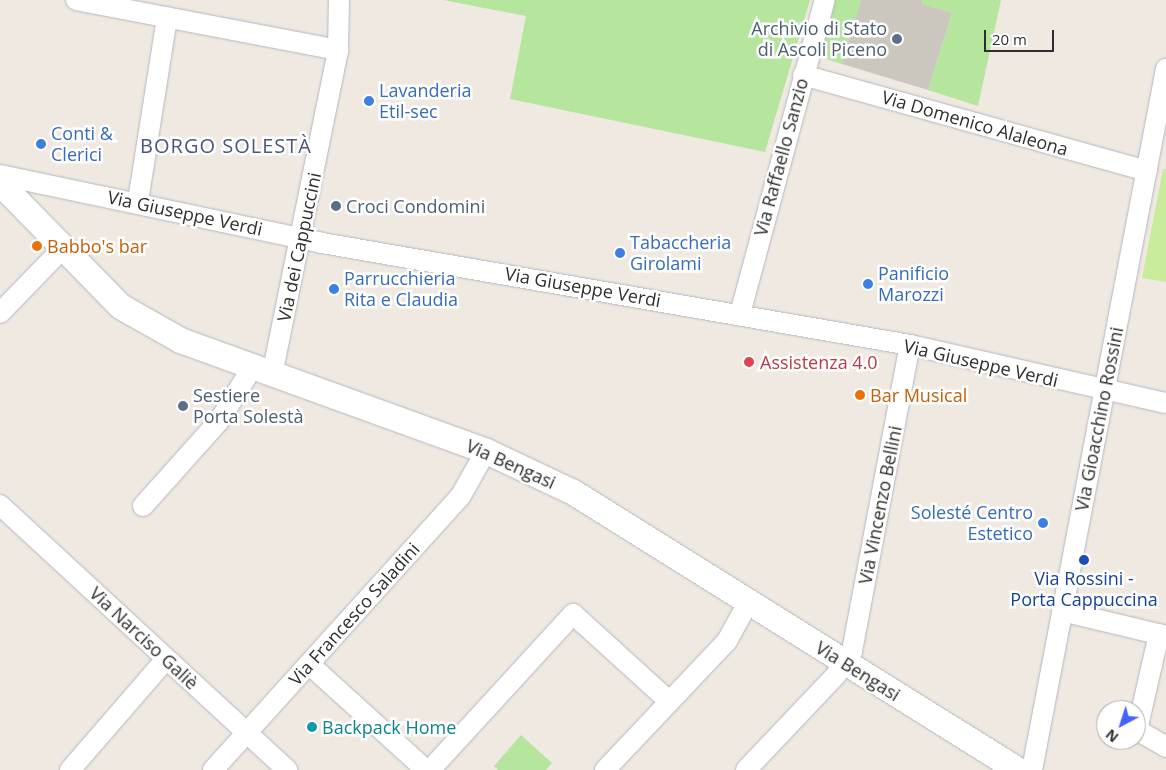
<!DOCTYPE html>
<meta charset="utf-8">
<style>
body{margin:0}
#map{position:relative;width:1166px;height:770px;overflow:hidden;background:#efe9e1;font-family:"Open Sans",sans-serif}
div>[style]{position:absolute}
.green>*{inset:0;background:#b6e59e}
.pitch>*{inset:0;background:#c9ec9a}
.building>*{inset:0;background:#cbc7bf}
.roads{filter:drop-shadow(0 0 1px #b4b7c1) drop-shadow(0 0 1px #b4b7c1)}
.minor>*{height:20px;margin:-10px;padding:0 10px;transform-origin:10px;border-radius:10px;background:#fff}
.tertiary>*{height:25px;margin:-12.5px;padding:0 12.5px;transform-origin:12.5px;border-radius:12.5px;background:#fff}
.dots>*{width:14px;height:14px;translate:-50% -50%;box-sizing:border-box;border:2px solid #fff;border-radius:50%}
span{translate:-50% -50%;white-space:nowrap;text-align:center;line-height:1.15;-webkit-text-stroke:5px #fff;paint-order:stroke}
.service-label{font-size:18px;color:#4e5e75}
.right{translate:-100% -50%;text-align:right}
.left{translate:0 -50%;text-align:left}
.shop-label{font-size:18px;color:#366cbe}
.street-label{font-size:18px;color:#2e2e2e}
.food-label{font-size:18px;color:#c56008}
.health-label{font-size:18px;color:#be3a42}
.transit-label{font-size:18px;color:#164399}
.culture-label{font-size:18px;color:#0d838f}
.quarter-label{font-size:20px;color:#4d5680;letter-spacing:1px}
.north{position:absolute;left:1096px;top:700px;width:50px;height:50px;box-sizing:border-box;background:#fff;border:1px solid #ababab;border-radius:50%;rotate:220deg;font-size:14px;font-weight:700;line-height:20px;text-align:center;color:#2e2e2e}
.north::after{content:'';display:block;margin:auto;width:18px;height:22px;background:#4264fb;clip-path:polygon(50% 0,100% 100%,50% 72%,0 100%)}
.scale{position:absolute;left:984px;top:30px;width:70px;height:22px;box-sizing:border-box;border:2px solid #2e2e2e;border-top:0;padding-left:6px;font-size:15px;line-height:18px;white-space:nowrap;color:#2e2e2e;-webkit-text-stroke:4px #fff;paint-order:stroke}
</style>
<div id="map">
<div class="green">
<div style="clip-path:polygon(443px 0,810px 0,765px 152px,510px 99px,526px 16px)"></div>
<div style="clip-path:polygon(832px 0,861px 0,842px 64px,814px 55px)"></div>
<div style="clip-path:polygon(923px 0,1001px 0,978px 106px,928px 90px,952px 13px,922px 4px)"></div>
<div style="clip-path:polygon(521px 735px,552px 763px,546px 770px,498px 770px,494px 766px)"></div>
</div>
<div class="pitch">
<div style="clip-path:polygon(1163px 169px,1166px 169px,1166px 282px,1142px 278px)"></div>
</div>
<div class="building">
<div style="clip-path:polygon(861px 0,923px 0,922px 4px,952px 13px,928px 90px,842px 64px)"></div>
</div>
<div class="roads">
<div class="minor">
<div style="left:76px;top:0;width:267px;rotate:10.8deg"></div>
<div style="left:803px;top:75px;width:357px;rotate:15.6deg"></div>
<div style="left:0;top:175px;width:329px;rotate:11.9deg"></div>
<div style="left:322px;top:243px;width:597px;rotate:9.84deg"></div>
<div style="left:910px;top:345px;width:262px;rotate:12.8deg"></div>
<div style="left:138px;top:201px;width:186px;rotate:-81deg"></div>
<div style="left:0;top:313px;width:89px;rotate:-45.9deg"></div>
<div style="left:740px;top:314px;width:325px;rotate:-74.9deg"></div>
<div style="left:272px;top:375px;width:332px;rotate:-78.5deg"></div>
<div style="left:338px;top:50px;width:50px;rotate:-88.9deg"></div>
<div style="left:0;top:505px;width:391px;rotate:42.7deg"></div>
<div style="left:143px;top:506px;width:114px;rotate:-48.2deg"></div>
<div style="left:219px;top:421px;width:62px;rotate:-58.1deg"></div>
<div style="left:1062px;top:611px;width:107px;rotate:13.5deg"></div>
<div style="left:1159px;top:634px;width:98px;rotate:102.9deg"></div>
<div style="left:1137px;top:730px;width:34px;rotate:30deg"></div>
<div style="left:309px;top:664px;width:158px;rotate:42.2deg"></div>
<div style="left:70px;top:770px;width:147px;rotate:-49.1deg"></div>
<div style="left:213px;top:770px;width:368px;rotate:-47.9deg"></div>
<div style="left:460px;top:497px;width:53px;rotate:-60.5deg"></div>
<div style="left:430px;top:770px;width:212px;rotate:-47.5deg"></div>
<div style="left:573px;top:614px;width:130px;rotate:42.2deg"></div>
<div style="left:605px;top:770px;width:178px;rotate:-46.6deg"></div>
<div style="left:727px;top:641px;width:46px;rotate:-61.2deg"></div>
<div style="left:746px;top:770px;width:131px;rotate:-46.5deg"></div>
<div style="left:836px;top:675px;width:29px;rotate:-56deg"></div>
<div style="left:852px;top:651px;width:311px;rotate:-79.3deg"></div>
<div style="left:1032px;top:770px;width:714px;rotate:-79.18deg"></div>
</div>
<div class="tertiary">
<div style="left:0;top:183px;width:172px;rotate:45.7deg"></div>
<div style="left:120px;top:306px;width:69px;rotate:29.5deg"></div>
<div style="left:180px;top:340px;width:326px;rotate:19.9deg"></div>
<div style="left:486px;top:451px;width:96px;rotate:25.2deg"></div>
<div style="left:573px;top:492px;width:525px;rotate:31.99deg"></div>
</div>
</div>
<div class="dots">
<div style="left:897px;top:39px;background:#5c6f8a"></div>
<div style="left:369px;top:101px;background:#3f7fe0"></div>
<div style="left:41px;top:144px;background:#3f7fe0"></div>
<div style="left:336px;top:206px;background:#5c6f8a"></div>
<div style="left:37px;top:246px;background:#e8710a"></div>
<div style="left:620px;top:253px;background:#3f7fe0"></div>
<div style="left:868px;top:284px;background:#3f7fe0"></div>
<div style="left:334px;top:289px;background:#3f7fe0"></div>
<div style="left:749px;top:362px;background:#e0444e"></div>
<div style="left:860px;top:395px;background:#e8710a"></div>
<div style="left:183px;top:406px;background:#5c6f8a"></div>
<div style="left:1043px;top:523px;background:#3f7fe0"></div>
<div style="left:1084px;top:560px;background:#1a4fb4"></div>
<div style="left:312px;top:727px;background:#0f9aa8"></div>
</div>
<div class="service-label">
<span class="right" style="left:887px;top:39px">Archivio di Stato<br>di Ascoli Piceno</span>
<span class="left" style="left:346px;top:206px">Croci Condomini</span>
<span class="left" style="left:193px;top:406px">Sestiere<br>Porta Solestà</span>
</div>
<div class="shop-label">
<span class="left" style="left:379px;top:101px">Lavanderia<br>Etil-sec</span>
<span class="left" style="left:51px;top:144px">Conti &amp;<br>Clerici</span>
<span class="left" style="left:630px;top:253px">Tabaccheria<br>Girolami</span>
<span class="left" style="left:878px;top:284px">Panificio<br>Marozzi</span>
<span class="left" style="left:344px;top:289px">Parrucchieria<br>Rita e Claudia</span>
<span class="right" style="left:1033px;top:523px">Solesté Centro<br>Estetico</span>
</div>
<div class="street-label">
<span style="left:975px;top:123px;rotate:16deg">Via Domenico Alaleona</span>
<span style="left:781px;top:157px;rotate:-75deg">Via Raffaello Sanzio</span>
<span style="left:185px;top:213px;rotate:12deg">Via Giuseppe Verdi</span>
<span style="left:299px;top:247px;rotate:-78deg">Via dei Cappuccini</span>
<span style="left:583px;top:287px;rotate:10deg">Via Giuseppe Verdi</span>
<span style="left:981px;top:363px;rotate:13deg">Via Giuseppe Verdi</span>
<span style="left:1099px;top:419px;rotate:-79deg">Via Gioacchino Rossini</span>
<span style="left:511px;top:464px;rotate:24deg">Via Bengasi</span>
<span style="left:880px;top:505px;rotate:-79deg">Via Vincenzo Bellini</span>
<span style="left:354px;top:614px;rotate:-48deg">Via Francesco Saladini</span>
<span style="left:144px;top:638px;rotate:43deg">Via Narciso Galiè</span>
<span style="left:858px;top:671px;rotate:32deg">Via Bengasi</span>
</div>
<div class="food-label">
<span class="left" style="left:47px;top:246px">Babbo's bar</span>
<span class="left" style="left:870px;top:395px">Bar Musical</span>
</div>
<div class="health-label">
<span class="left" style="left:760px;top:362px">Assistenza 4.0</span>
</div>
<div class="transit-label">
<span style="left:1084px;top:589px">Via Rossini -<br>Porta Cappuccina</span>
</div>
<div class="culture-label">
<span class="left" style="left:322px;top:727px">Backpack Home</span>
</div>
<div class="quarter-label">
<span style="left:226px;top:145px">BORGO SOLESTÀ</span>
</div>
<div class="north">N</div>
<div class="scale">20 m</div>
</div>
